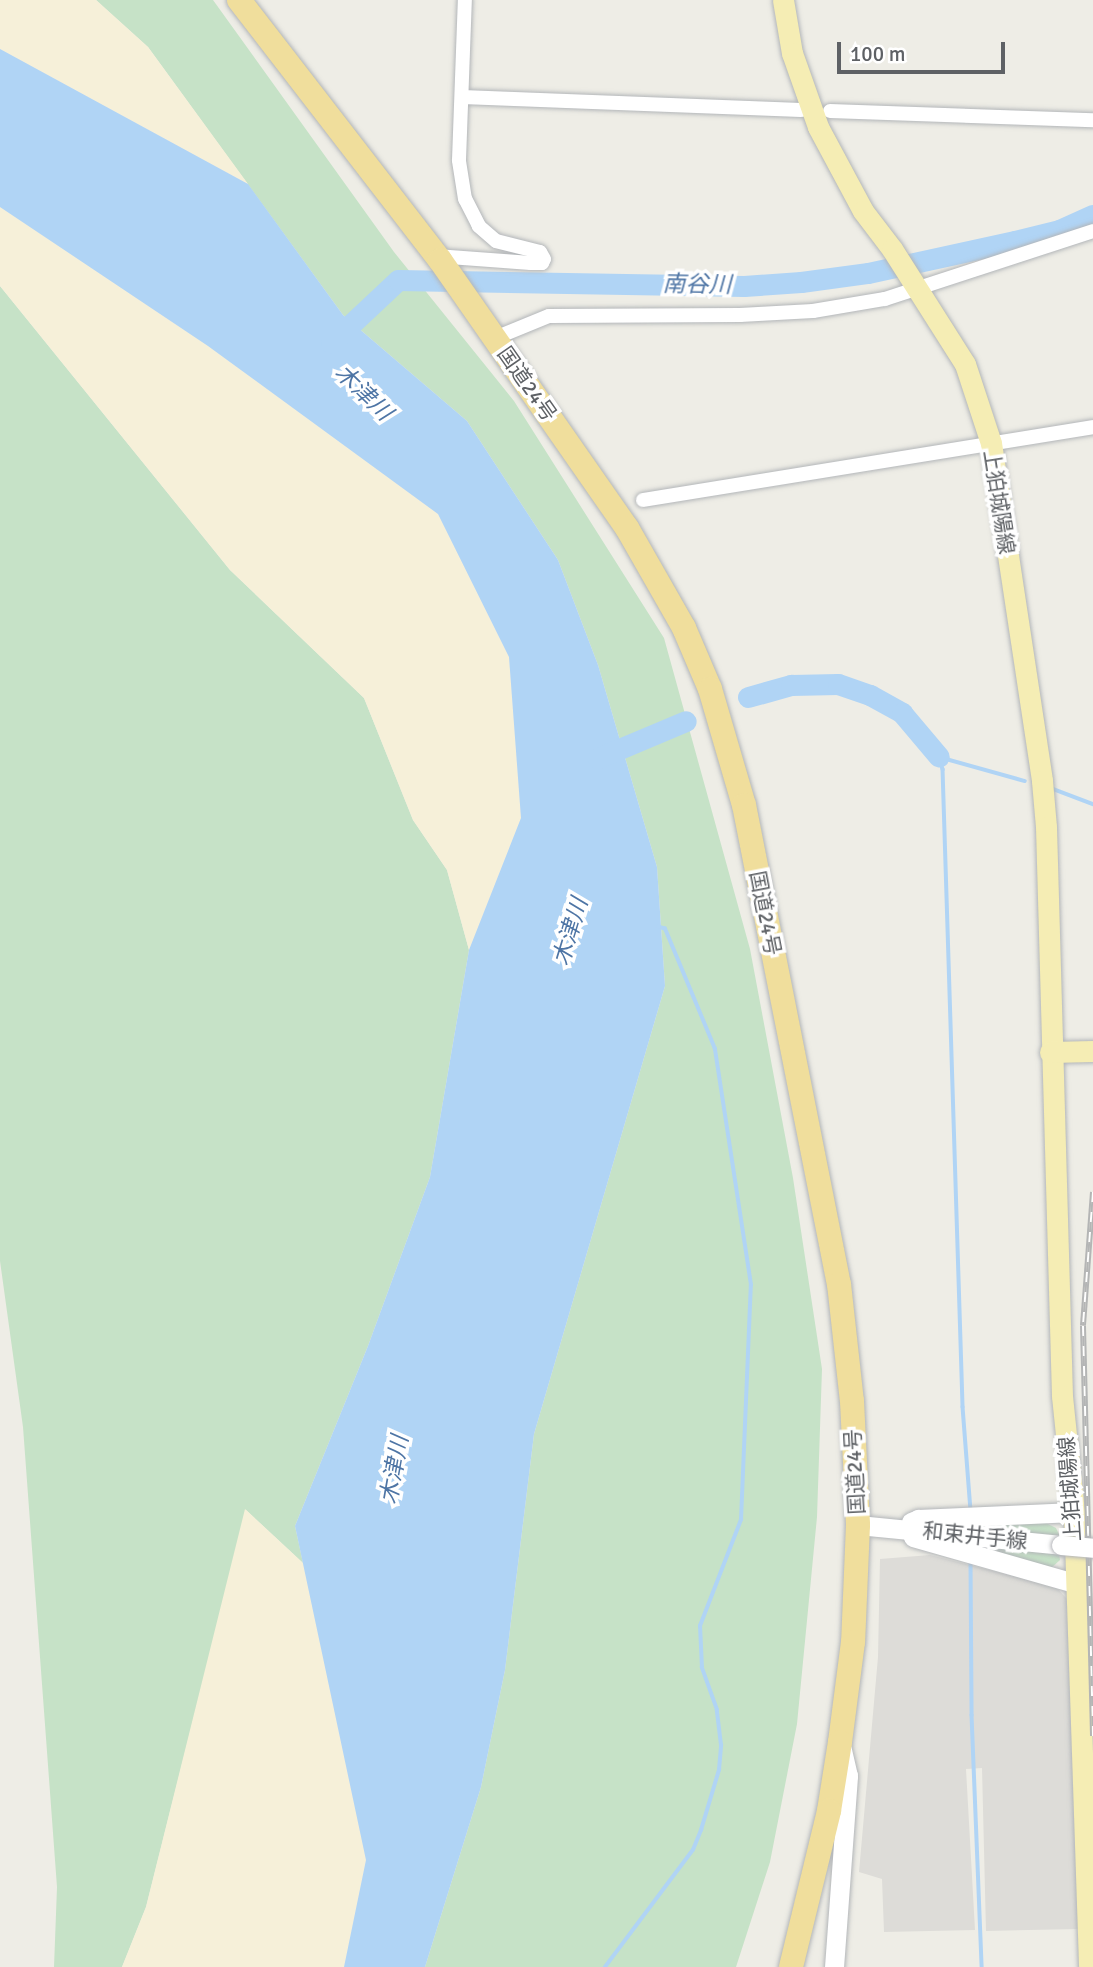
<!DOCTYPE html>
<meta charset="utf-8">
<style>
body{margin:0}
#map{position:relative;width:1093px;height:1967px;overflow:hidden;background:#eeede6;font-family:Signika,"Noto Sans JP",sans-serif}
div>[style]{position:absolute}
.industrial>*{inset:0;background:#dddcd8}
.green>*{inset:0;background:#c6e2c7}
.sand>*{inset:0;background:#f6f0d9}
.water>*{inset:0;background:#b0d4f5}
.stream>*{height:3.5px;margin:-1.75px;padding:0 1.75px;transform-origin:1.75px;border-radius:1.75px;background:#b0d4f5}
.river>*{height:21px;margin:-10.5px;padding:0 10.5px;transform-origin:10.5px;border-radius:10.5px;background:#b0d4f5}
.roads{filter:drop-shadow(0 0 2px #b3b6b9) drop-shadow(0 0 2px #b3b6b9)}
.street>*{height:14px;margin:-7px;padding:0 7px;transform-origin:7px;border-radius:7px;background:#fff}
.secondary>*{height:19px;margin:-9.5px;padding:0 9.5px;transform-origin:9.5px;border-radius:9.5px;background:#fff}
.primary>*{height:21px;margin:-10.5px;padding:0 10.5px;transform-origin:10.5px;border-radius:10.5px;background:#f5edb4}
.highway>*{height:24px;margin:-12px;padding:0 12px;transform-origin:12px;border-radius:12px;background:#f0de9c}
.rail>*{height:6px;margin-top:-3px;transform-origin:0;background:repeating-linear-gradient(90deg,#fff 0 10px,#b4b5b5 0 20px);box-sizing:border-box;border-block:2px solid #b4b5b5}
.bridges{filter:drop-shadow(0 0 2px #b3b5b9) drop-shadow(0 0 2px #b3b5b9)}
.secondary-bridge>*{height:19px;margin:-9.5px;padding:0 9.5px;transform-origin:9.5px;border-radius:9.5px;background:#fff}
span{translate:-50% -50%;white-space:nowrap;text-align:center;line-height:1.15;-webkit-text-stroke:7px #fff;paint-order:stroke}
.street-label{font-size:21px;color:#5e6165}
.water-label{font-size:23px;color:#4e75a5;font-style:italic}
.scale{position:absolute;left:837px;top:42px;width:168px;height:32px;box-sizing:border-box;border:4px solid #5e6165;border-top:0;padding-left:9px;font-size:21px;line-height:24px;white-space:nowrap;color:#5e6165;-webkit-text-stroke:5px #fff;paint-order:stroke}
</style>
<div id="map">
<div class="industrial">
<div style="clip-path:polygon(930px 1555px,1056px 1587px,1068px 1600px,1079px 1929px,986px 1931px,982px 1768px,966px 1769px,975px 1930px,884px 1932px,882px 1879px,859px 1872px,878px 1657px,880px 1559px)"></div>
</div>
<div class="green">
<div style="clip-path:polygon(96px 0,213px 0,394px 252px,514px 401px,664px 638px,750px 949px,793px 1178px,822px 1369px,817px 1517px,797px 1724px,770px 1862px,736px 1967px,425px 1967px,481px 1787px,505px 1670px,534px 1434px,665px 986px,657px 867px,598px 665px,558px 560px,467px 421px,343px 315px,148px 47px)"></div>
<div style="clip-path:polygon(0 286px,230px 570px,364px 698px,413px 820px,447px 870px,469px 950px,430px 1177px,368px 1346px,295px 1526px,303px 1563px,246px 1510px,146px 1907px,122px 1967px,54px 1967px,57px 1887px,23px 1427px,0 1261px)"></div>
<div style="clip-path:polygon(1040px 1520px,1056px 1528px,1061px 1539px,928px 1521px)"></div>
<div style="clip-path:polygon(963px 1543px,1059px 1554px,1060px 1560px,1050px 1569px)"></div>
</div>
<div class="sand">
<div style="clip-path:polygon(0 0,96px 0,148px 47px,248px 184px,0 49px)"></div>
<div style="clip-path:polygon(0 207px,208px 346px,438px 514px,509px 657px,521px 818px,469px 950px,447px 870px,413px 820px,364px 698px,230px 570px,0 286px)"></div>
<div style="clip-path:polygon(245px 1509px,303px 1563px,366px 1860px,344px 1967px,122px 1967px,146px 1907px)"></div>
</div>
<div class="water">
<div style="clip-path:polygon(0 49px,248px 184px,343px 315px,467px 421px,558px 560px,598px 665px,657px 867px,665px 986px,534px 1434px,505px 1670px,481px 1787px,425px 1967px,344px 1967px,366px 1860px,295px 1526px,368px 1346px,430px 1177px,469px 950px,521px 818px,509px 657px,438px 514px,208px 346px,0 207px)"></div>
</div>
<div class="stream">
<div style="left:939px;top:757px;width:13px;rotate:72deg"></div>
<div style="left:943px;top:769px;width:638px;rotate:88.2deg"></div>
<div style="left:963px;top:1407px;width:103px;rotate:85.6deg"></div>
<div style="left:939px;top:757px;width:89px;rotate:15.6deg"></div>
<div style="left:1053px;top:789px;width:43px;rotate:20.6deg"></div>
<div style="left:971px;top:1561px;width:154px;rotate:89.6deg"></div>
<div style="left:972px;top:1715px;width:252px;rotate:87.7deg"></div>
<div style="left:605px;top:1967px;width:146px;rotate:-53.1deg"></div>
<div style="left:693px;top:1850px;width:22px;rotate:-68deg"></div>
<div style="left:701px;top:1830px;width:63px;rotate:-73.3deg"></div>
<div style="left:719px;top:1770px;width:25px;rotate:-85deg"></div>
<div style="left:721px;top:1745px;width:35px;rotate:-97deg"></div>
<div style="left:717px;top:1710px;width:45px;rotate:-109.7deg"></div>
<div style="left:702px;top:1668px;width:42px;rotate:-92.7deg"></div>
<div style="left:700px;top:1626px;width:114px;rotate:-68.9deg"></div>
<div style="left:741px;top:1520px;width:235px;rotate:-87.6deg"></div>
<div style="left:751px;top:1285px;width:239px;rotate:-98.7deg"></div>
<div style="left:715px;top:1049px;width:130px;rotate:-112.6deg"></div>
<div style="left:665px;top:929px;width:7px;rotate:-164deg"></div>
</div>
<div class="river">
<div style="left:331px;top:343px;width:92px;rotate:-43.2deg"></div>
<div style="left:398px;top:280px;width:346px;rotate:1deg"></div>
<div style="left:744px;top:286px;width:57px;rotate:-4deg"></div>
<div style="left:801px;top:282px;width:68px;rotate:-7.7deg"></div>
<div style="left:868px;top:273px;width:150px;rotate:-12.3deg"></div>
<div style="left:1015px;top:241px;width:45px;rotate:-14deg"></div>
<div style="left:1059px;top:230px;width:37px;rotate:-24deg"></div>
<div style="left:748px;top:697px;width:45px;rotate:-15.6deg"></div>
<div style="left:791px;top:685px;width:47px;rotate:-1.2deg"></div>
<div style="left:838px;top:684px;width:34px;rotate:19deg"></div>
<div style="left:870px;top:695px;width:37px;rotate:29deg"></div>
<div style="left:902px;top:713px;width:57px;rotate:49.9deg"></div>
<div style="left:598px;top:758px;width:95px;rotate:-22.8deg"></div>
</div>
<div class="roads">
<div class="street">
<div style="left:462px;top:97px;width:339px;rotate:2.2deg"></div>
<div style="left:830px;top:111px;width:263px;rotate:2deg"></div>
<div style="left:436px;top:256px;width:95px;rotate:4.2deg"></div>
<div style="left:531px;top:263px;width:11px"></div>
<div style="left:542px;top:263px;width:4px;rotate:-63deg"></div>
<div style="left:544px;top:259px;width:8px;rotate:-120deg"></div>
<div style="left:540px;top:252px;width:45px;rotate:-166deg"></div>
<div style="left:496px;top:241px;width:23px;rotate:-139deg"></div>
<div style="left:479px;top:226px;width:30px;rotate:-117deg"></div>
<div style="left:465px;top:199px;width:39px;rotate:-99deg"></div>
<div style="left:459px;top:160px;width:160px;rotate:-87.9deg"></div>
<div style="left:495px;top:338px;width:58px;rotate:-22.2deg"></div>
<div style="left:549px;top:316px;width:191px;rotate:-0.3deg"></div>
<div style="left:740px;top:315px;width:73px;rotate:-3.1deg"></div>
<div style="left:813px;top:311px;width:73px;rotate:-9.5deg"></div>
<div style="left:885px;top:299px;width:219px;rotate:-18.1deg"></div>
<div style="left:643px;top:500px;width:456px;rotate:-9.2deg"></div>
</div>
<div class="secondary">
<div style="left:911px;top:1522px;width:8px;rotate:-23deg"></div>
<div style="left:918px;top:1519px;width:156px;rotate:-2.6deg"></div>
<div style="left:858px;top:1525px;width:204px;rotate:5.6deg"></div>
<div style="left:913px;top:1537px;width:168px;rotate:15.9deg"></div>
<div style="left:834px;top:1967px;width:192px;rotate:-85.8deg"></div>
<div style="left:848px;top:1776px;width:28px;rotate:-103deg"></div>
</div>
<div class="primary">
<div style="left:783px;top:0;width:54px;rotate:80.4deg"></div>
<div style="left:792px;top:53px;width:78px;rotate:70.6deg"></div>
<div style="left:818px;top:127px;width:95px;rotate:61.8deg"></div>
<div style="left:863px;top:211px;width:48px;rotate:52.7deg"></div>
<div style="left:892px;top:249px;width:136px;rotate:57.6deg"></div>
<div style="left:965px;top:364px;width:83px;rotate:71.8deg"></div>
<div style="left:991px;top:443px;width:342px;rotate:81.4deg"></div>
<div style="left:1042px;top:781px;width:46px;rotate:85deg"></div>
<div style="left:1046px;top:827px;width:569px;rotate:88.39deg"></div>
<div style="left:1062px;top:1396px;width:117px;rotate:84.1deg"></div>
<div style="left:1074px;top:1512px;width:455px;rotate:88.1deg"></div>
<div style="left:1050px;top:1052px;width:43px;rotate:-1.3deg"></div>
</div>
<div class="highway">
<div style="left:239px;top:0;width:329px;rotate:52.3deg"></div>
<div style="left:440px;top:260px;width:327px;rotate:55.1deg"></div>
<div style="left:627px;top:528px;width:115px;rotate:60.3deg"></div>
<div style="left:684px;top:628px;width:66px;rotate:66.9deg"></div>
<div style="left:710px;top:689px;width:121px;rotate:73.7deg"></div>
<div style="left:744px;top:805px;width:488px;rotate:78.8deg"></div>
<div style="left:839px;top:1284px;width:118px;rotate:83.7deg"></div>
<div style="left:852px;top:1401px;width:124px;rotate:87.2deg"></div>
<div style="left:858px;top:1525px;width:117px;rotate:92.4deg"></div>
<div style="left:853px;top:1642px;width:101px;rotate:97.4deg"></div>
<div style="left:840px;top:1742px;width:70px;rotate:99.1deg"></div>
<div style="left:829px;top:1811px;width:161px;rotate:103.7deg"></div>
</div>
</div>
<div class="rail">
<div style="left:1093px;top:1192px;width:134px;rotate:94.3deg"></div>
<div style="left:1083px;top:1326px;width:410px;rotate:88.6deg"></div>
</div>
<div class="bridges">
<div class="secondary-bridge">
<div style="left:1061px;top:1545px;width:32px;rotate:5deg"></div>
</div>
</div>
<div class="street-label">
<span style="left:527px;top:384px;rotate:55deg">国道24号</span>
<span style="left:999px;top:502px;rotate:81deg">上狛城陽線</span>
<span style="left:765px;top:913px;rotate:79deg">国道24号</span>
<span style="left:855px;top:1472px;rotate:-93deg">国道24号</span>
<span style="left:1070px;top:1489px;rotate:-94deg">上狛城陽線</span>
<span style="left:975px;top:1536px;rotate:6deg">和束井手線</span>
</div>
<div class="water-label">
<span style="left:697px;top:285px;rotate:1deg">南谷川</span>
<span style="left:363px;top:393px;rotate:44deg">木津川</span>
<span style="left:571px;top:932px;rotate:-73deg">木津川</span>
<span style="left:395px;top:1470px;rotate:-80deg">木津川</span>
</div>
<div class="scale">100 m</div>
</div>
